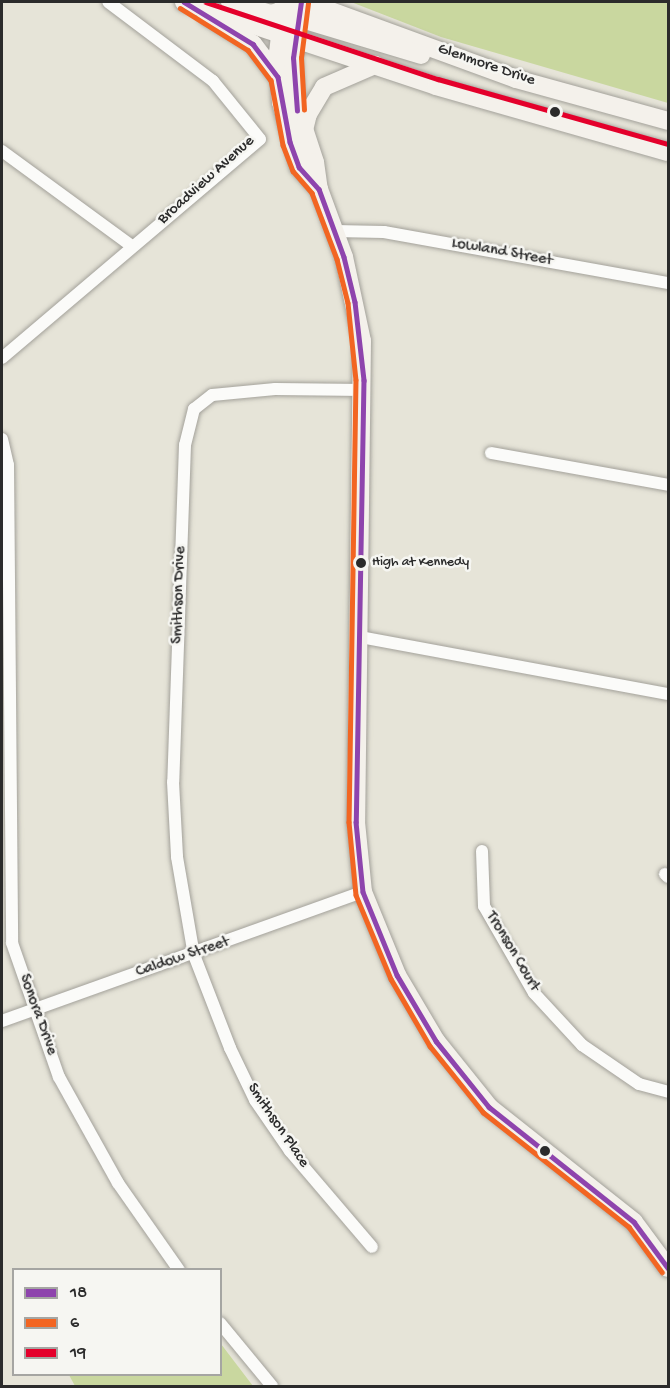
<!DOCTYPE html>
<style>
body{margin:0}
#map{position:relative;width:670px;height:1388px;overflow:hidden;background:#e6e4d8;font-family:"Gochi Hand",sans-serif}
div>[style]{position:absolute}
.green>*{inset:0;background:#c9d79f}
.roads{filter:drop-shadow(0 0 2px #a3a19a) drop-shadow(0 0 2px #a3a19a)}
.street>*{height:12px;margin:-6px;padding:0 6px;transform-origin:6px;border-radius:6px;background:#fbfbf9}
.secondary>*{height:18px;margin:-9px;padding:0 9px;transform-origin:9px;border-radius:9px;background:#f4f1eb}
.bus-1>*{height:4.5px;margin:-2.25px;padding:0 2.25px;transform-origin:2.25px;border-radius:2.25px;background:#8e44ad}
.bus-2>*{height:4.5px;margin:-2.25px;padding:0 2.25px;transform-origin:2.25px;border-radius:2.25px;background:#f26522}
.bus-3>*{height:4.5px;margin:-2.25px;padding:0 2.25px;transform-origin:2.25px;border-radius:2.25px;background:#e4002b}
.dots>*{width:16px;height:16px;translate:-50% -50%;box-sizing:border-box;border:3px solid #f6f6f2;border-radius:50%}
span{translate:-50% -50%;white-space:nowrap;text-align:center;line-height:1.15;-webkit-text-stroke:5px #f6f6f2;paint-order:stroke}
.bus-label{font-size:14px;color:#2b2b2b}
.left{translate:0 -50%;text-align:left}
.street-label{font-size:16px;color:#2b2b2b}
.frame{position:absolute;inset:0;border:3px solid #2b2b2b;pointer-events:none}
.legend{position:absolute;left:12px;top:1268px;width:210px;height:108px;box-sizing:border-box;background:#f6f6f2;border:2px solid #a5a5a2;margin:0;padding:8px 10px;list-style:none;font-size:18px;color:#2b2b2b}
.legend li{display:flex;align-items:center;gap:12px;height:30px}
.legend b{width:30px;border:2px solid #a5a5a2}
</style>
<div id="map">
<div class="green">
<div style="clip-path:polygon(351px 2px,668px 2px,668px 103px,441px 37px)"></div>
<div style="clip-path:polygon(221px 1344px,253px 1386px,75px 1386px,69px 1375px,220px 1374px)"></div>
</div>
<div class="roads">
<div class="street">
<div style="left:2px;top:151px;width:161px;rotate:36.2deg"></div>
<div style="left:335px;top:231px;width:49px;rotate:1.2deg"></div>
<div style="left:384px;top:232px;width:289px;rotate:10.2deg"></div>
<div style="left:2px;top:358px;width:338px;rotate:-40.3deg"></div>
<div style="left:260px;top:139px;width:75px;rotate:-129deg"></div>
<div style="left:213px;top:81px;width:131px;rotate:-143deg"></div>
<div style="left:364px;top:390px;width:89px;rotate:-179.4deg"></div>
<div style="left:275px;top:389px;width:63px;rotate:174.6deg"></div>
<div style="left:212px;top:395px;width:23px;rotate:142deg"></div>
<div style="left:194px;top:409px;width:37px;rotate:104deg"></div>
<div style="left:185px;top:445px;width:337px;rotate:92deg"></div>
<div style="left:173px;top:782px;width:75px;rotate:86.9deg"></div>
<div style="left:177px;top:857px;width:99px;rotate:80.2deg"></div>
<div style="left:194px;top:955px;width:100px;rotate:68.8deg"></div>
<div style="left:230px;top:1048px;width:58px;rotate:64.3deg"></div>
<div style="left:255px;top:1100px;width:62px;rotate:55.5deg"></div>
<div style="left:290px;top:1151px;width:126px;rotate:49.5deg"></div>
<div style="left:2px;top:439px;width:27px;rotate:77deg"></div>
<div style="left:8px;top:465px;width:478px;rotate:89.5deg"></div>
<div style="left:12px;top:943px;width:142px;rotate:70.7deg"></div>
<div style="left:59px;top:1077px;width:121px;rotate:60.9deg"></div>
<div style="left:118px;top:1183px;width:106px;rotate:55deg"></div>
<div style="left:491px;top:453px;width:180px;rotate:10.2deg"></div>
<div style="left:360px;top:637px;width:313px;rotate:10.5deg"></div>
<div style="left:482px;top:851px;width:55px;rotate:87.9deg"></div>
<div style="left:484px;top:906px;width:100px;rotate:60.1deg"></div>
<div style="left:534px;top:993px;width:71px;rotate:47.3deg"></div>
<div style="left:582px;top:1045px;width:69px;rotate:34.4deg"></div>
<div style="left:639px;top:1084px;width:30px;rotate:15deg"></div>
<div style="left:665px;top:874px;width:4px;rotate:45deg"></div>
<div style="left:2px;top:1021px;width:383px;rotate:-19.7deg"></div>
<div style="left:220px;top:1323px;width:82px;rotate:50.5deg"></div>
</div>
<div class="secondary">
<div style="left:184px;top:2px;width:266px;rotate:18.4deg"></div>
<div style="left:436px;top:86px;width:241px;rotate:15.9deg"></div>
<div style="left:230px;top:2px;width:43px;rotate:16.3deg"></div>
<div style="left:271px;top:14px;width:22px;rotate:-16deg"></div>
<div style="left:284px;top:2px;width:51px;rotate:96.7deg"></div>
<div style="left:278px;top:53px;width:49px;rotate:86.5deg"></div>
<div style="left:281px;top:102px;width:67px;rotate:74.5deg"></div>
<div style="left:299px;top:167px;width:30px;rotate:48deg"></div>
<div style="left:301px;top:2px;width:57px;rotate:98.1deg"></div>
<div style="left:293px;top:58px;width:46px;rotate:86.3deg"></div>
<div style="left:296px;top:104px;width:61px;rotate:71.9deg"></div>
<div style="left:315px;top:162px;width:27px;rotate:82deg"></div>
<div style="left:319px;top:189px;width:72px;rotate:69.8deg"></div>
<div style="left:344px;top:257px;width:86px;rotate:77.9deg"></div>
<div style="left:362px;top:341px;width:481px;rotate:90.7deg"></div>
<div style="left:356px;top:822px;width:70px;rotate:84.3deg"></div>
<div style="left:363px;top:892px;width:90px;rotate:67.7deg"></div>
<div style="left:397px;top:975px;width:77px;rotate:59.4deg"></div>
<div style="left:436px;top:1041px;width:85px;rotate:51.2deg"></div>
<div style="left:489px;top:1107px;width:185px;rotate:38.4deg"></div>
<div style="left:634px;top:1222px;width:57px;rotate:53.5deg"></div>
<div style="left:306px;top:2px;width:224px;rotate:20.1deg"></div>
<div style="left:516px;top:79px;width:158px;rotate:15.4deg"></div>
<div style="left:206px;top:15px;width:55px;rotate:31.7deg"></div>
<div style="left:253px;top:44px;width:41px;rotate:52.9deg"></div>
<div style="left:289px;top:25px;width:19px;rotate:-12deg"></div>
<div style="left:308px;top:21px;width:118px;rotate:16.7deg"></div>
<div style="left:303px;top:134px;width:21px;rotate:-76deg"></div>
<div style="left:308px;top:114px;width:31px;rotate:-59deg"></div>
<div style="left:324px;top:87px;width:56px;rotate:-23.3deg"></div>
</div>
</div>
<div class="bus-1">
<div style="left:184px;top:2px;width:81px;rotate:31.3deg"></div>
<div style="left:253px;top:44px;width:41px;rotate:52.9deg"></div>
<div style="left:278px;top:77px;width:66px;rotate:79.5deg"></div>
<div style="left:290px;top:142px;width:27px;rotate:70deg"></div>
<div style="left:299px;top:167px;width:30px;rotate:48deg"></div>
<div style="left:319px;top:189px;width:72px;rotate:69.8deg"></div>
<div style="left:344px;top:257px;width:46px;rotate:76.3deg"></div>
<div style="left:355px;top:302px;width:79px;rotate:83.4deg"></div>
<div style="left:364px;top:380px;width:442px;rotate:91deg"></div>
<div style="left:356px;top:822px;width:70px;rotate:84.3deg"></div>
<div style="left:363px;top:892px;width:90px;rotate:67.7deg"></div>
<div style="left:397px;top:975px;width:77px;rotate:59.4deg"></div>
<div style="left:436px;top:1041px;width:85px;rotate:51.2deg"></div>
<div style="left:489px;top:1107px;width:185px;rotate:38.4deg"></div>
<div style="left:634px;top:1222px;width:57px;rotate:53.5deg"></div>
<div style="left:297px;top:111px;width:53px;rotate:-94.3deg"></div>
<div style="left:293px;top:58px;width:57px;rotate:-81.9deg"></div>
</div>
<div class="bus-2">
<div style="left:180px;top:8px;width:80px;rotate:31.7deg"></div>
<div style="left:248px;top:50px;width:38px;rotate:53deg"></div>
<div style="left:271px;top:80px;width:66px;rotate:79.5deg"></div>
<div style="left:283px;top:145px;width:28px;rotate:69deg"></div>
<div style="left:293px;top:171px;width:29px;rotate:49deg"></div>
<div style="left:312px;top:193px;width:71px;rotate:69.3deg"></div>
<div style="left:337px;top:259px;width:45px;rotate:76deg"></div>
<div style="left:348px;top:303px;width:77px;rotate:84.1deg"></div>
<div style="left:356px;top:380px;width:442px;rotate:90.9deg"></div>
<div style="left:349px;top:822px;width:73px;rotate:84.5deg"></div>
<div style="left:356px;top:895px;width:91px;rotate:67.4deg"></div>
<div style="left:391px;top:979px;width:78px;rotate:59.8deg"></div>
<div style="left:430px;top:1046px;width:85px;rotate:51.2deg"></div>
<div style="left:483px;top:1112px;width:186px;rotate:38.2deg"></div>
<div style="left:629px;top:1227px;width:56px;rotate:53.7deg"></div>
<div style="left:304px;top:110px;width:52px;rotate:-93.3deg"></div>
<div style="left:301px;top:58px;width:55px;rotate:-82.7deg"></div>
</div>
<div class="bus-3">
<div style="left:206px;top:2px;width:244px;rotate:18.4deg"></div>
<div style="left:438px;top:79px;width:239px;rotate:15.8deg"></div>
</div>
<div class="dots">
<div style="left:555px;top:112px;background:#2b2b2b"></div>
<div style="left:361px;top:563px;background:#2b2b2b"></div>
<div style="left:545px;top:1151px;background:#2b2b2b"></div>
</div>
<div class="bus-label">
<span class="left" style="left:372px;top:563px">High at Kennedy</span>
</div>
<div class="street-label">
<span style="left:486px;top:66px;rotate:19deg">Glenmore Drive</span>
<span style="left:207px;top:181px;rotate:-42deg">Broadview Avenue</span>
<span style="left:502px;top:253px;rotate:10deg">Lowland Street</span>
<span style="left:180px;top:595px;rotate:-88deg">Smithson Drive</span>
<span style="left:512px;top:952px;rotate:59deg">Tronson Court</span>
<span style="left:183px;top:958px;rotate:-19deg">Caldow Street</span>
<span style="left:37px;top:1015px;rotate:70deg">Sonora Drive</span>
<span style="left:277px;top:1126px;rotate:56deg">Smithson Place</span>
</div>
<div class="frame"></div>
<ul class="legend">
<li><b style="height:8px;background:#8e44ad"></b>18</li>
<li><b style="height:8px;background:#f26522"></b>6</li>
<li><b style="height:8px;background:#e4002b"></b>19</li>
</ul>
</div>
